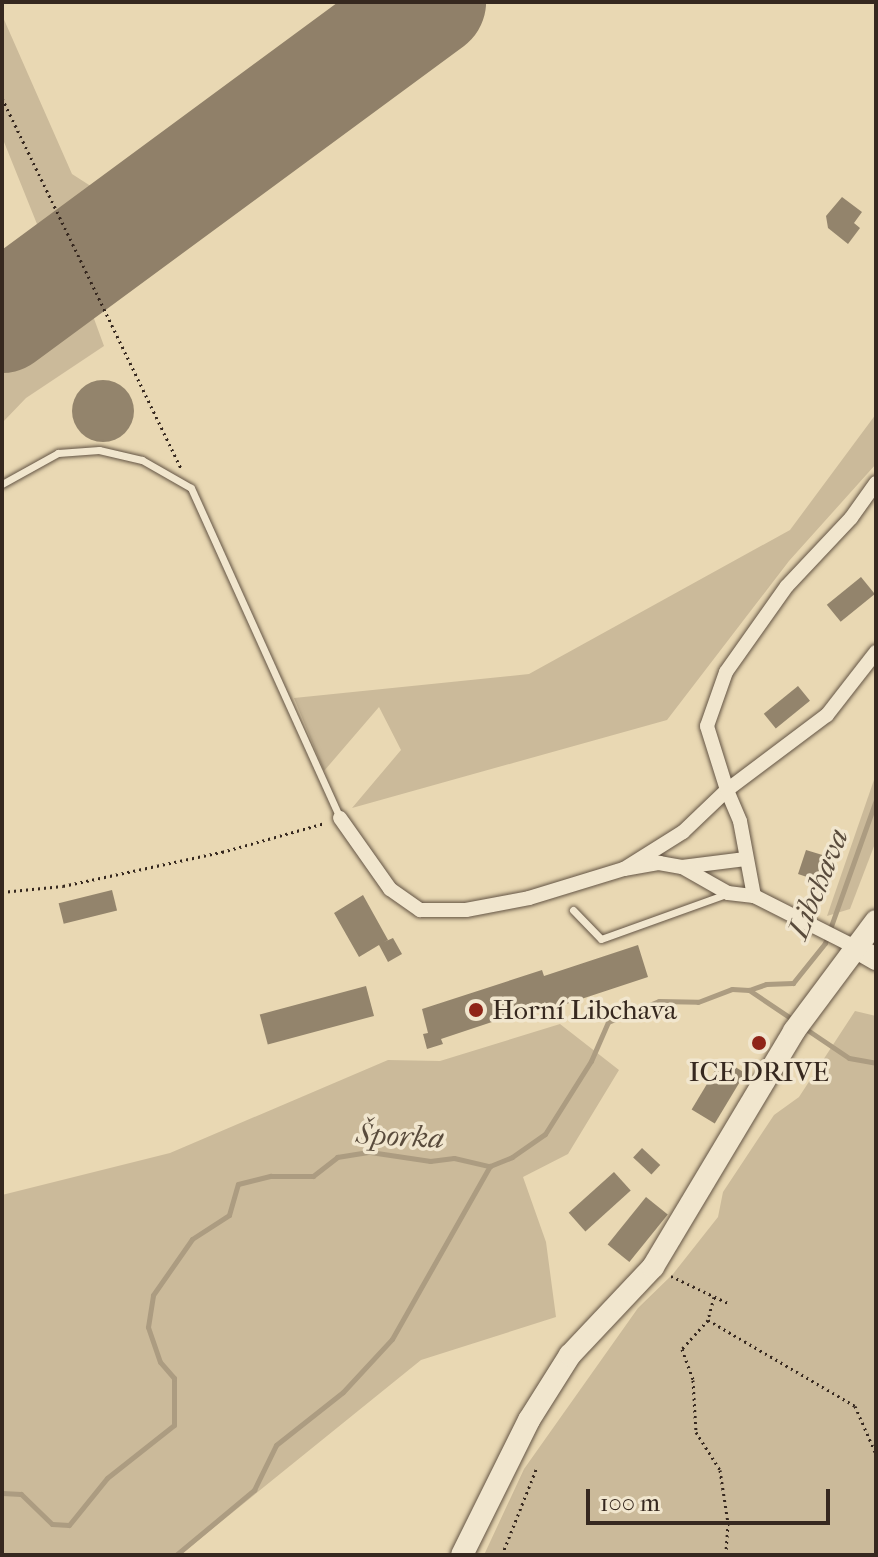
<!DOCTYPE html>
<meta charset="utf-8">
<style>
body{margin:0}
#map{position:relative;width:878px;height:1557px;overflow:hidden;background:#e9d8b3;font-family:"IM FELL French Canon",serif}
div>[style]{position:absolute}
.green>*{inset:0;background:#cbba9a}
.stream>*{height:5px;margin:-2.5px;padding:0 2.5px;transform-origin:2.5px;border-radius:2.5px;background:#ac9c81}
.runway>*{height:110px;margin:-55px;padding:0 55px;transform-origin:55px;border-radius:55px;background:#908069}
.building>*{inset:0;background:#93846c;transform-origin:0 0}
.round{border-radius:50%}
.path>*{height:3px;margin-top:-1.5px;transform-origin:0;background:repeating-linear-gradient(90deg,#36281f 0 2px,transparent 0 6px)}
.roads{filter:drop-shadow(0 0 2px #635444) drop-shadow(0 0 2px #635444)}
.lane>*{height:7px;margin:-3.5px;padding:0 3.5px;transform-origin:3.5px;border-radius:3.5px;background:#f1e6ce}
.street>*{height:14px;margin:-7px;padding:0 7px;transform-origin:7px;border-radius:7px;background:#f1e6ce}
.secondary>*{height:22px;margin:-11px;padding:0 11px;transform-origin:11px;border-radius:11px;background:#f1e6ce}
.dots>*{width:22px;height:22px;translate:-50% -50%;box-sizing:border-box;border:4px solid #f1e6ce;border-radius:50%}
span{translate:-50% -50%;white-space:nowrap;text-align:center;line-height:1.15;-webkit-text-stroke:7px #f1e6ce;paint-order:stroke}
.poi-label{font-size:28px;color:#36281f}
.left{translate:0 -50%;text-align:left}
.water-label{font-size:30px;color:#594b3c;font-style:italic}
.frame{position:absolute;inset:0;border:4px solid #36281f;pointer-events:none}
.scale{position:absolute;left:586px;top:1489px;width:244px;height:36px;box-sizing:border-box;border:4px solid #36281f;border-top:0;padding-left:10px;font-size:24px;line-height:28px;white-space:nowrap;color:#36281f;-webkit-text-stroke:6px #f1e6ce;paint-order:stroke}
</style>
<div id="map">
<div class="green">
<div style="clip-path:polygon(358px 2px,399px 2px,2px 295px,2px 269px,75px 210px,41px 234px,2px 137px,2px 15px,72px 174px,100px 192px)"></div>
<div style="clip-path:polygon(460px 2px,487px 2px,100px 290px,89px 305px,104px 346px,26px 398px,2px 423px,2px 340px)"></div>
<div style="clip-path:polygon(876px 414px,876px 464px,789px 561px,667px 720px,352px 808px,401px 750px,379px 707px,324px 771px,294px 698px,529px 674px,790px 530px)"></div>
<div style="clip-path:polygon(876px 774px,876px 841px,850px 909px,827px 916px)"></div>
<div style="clip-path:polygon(855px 1011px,876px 1016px,876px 1555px,484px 1555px,524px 1469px,638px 1308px,673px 1274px,718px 1217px,723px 1192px,774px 1115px,799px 1097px)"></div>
<div style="clip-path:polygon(560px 1024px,619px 1070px,568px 1154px,523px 1177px,546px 1242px,556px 1317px,421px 1360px,180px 1555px,2px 1555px,2px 1195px,170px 1153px,388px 1060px,440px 1061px)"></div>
</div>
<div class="stream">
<div style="left:749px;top:990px;width:18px;rotate:-19deg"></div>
<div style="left:766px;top:984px;width:27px;rotate:-2deg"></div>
<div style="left:793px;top:983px;width:51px;rotate:-51.3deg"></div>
<div style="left:825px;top:943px;width:152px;rotate:-70.4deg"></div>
<div style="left:803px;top:1027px;width:55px;rotate:34deg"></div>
<div style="left:849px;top:1058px;width:27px;rotate:10deg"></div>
<div style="left:2px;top:1493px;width:19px;rotate:3deg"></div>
<div style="left:21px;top:1494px;width:43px;rotate:44.1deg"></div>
<div style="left:52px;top:1524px;width:17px;rotate:3deg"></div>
<div style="left:69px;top:1525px;width:60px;rotate:-51deg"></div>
<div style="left:107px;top:1478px;width:85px;rotate:-38.3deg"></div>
<div style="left:174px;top:1425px;width:47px;rotate:-90deg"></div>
<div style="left:174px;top:1378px;width:21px;rotate:-131deg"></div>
<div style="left:160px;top:1362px;width:37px;rotate:-109deg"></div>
<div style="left:148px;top:1327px;width:32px;rotate:-81deg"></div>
<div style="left:153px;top:1295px;width:68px;rotate:-55.1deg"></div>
<div style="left:192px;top:1239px;width:44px;rotate:-33deg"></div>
<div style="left:229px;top:1215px;width:32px;rotate:-74deg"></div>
<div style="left:238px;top:1184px;width:34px;rotate:-14deg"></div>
<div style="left:271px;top:1176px;width:42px"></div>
<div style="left:313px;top:1176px;width:31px;rotate:-38deg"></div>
<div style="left:337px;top:1157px;width:33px;rotate:-9deg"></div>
<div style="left:370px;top:1152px;width:61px;rotate:8.5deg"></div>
<div style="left:430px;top:1161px;width:24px;rotate:-7deg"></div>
<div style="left:454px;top:1158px;width:37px;rotate:13deg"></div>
<div style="left:490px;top:1166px;width:24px;rotate:-22deg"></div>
<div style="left:512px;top:1157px;width:40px;rotate:-34.9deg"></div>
<div style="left:545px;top:1134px;width:86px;rotate:-57.8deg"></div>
<div style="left:591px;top:1061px;width:43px;rotate:-66.4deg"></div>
<div style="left:608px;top:1022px;width:55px;rotate:-22.4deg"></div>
<div style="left:659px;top:1001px;width:39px;rotate:1deg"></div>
<div style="left:698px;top:1002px;width:36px;rotate:-21deg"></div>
<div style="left:732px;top:989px;width:17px;rotate:3deg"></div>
<div style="left:749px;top:990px;width:55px;rotate:34deg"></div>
<div style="left:176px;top:1555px;width:102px;rotate:-39.8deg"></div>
<div style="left:254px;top:1490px;width:50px;rotate:-63.9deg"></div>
<div style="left:276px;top:1445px;width:85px;rotate:-38.3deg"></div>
<div style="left:343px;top:1392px;width:72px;rotate:-47.2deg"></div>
<div style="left:392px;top:1339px;width:199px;rotate:-60.5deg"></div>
</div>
<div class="runway">
<div style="left:2px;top:318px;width:533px;rotate:-36.38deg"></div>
</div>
<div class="building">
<div style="clip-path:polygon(842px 197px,862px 212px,854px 223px,860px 228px,848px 244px,828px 228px,826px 216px)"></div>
<div class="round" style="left:72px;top:380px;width:62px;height:62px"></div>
<div style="left:861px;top:577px;width:22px;height:44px;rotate:51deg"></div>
<div style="left:798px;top:686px;width:19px;height:44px;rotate:51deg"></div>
<div style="clip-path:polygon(806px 850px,829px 857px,822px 876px,818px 875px,816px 880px,798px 874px)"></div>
<div style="left:112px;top:890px;width:21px;height:55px;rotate:76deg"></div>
<div style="clip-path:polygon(363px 895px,388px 940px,384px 942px,393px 938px,402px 954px,388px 962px,379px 945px,359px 957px,334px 913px)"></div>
<div style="clip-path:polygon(638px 945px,648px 977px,548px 1010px,546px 1004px,441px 1039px,443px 1044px,427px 1049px,423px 1034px,428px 1033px,422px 1009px,542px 970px,544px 976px)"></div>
<div style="left:366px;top:986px;width:31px;height:110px;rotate:75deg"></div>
<div style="left:722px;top:1059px;width:27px;height:59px;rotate:31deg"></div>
<div style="left:642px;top:1148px;width:25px;height:13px;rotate:43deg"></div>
<div style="left:614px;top:1172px;width:25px;height:61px;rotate:48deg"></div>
<div style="left:646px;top:1197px;width:28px;height:61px;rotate:39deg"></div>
</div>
<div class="path">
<div style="left:2px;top:98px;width:412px;rotate:64.2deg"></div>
<div style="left:2px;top:892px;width:61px;rotate:-5.6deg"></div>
<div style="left:63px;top:886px;width:163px;rotate:-12.1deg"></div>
<div style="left:222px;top:852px;width:107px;rotate:-15.7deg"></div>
<div style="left:671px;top:1276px;width:65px;rotate:25.4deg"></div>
<div style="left:714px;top:1297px;width:24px;rotate:105deg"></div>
<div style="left:708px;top:1320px;width:39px;rotate:132deg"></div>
<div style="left:682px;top:1349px;width:33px;rotate:70deg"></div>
<div style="left:693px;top:1380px;width:52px;rotate:86.7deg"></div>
<div style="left:696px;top:1432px;width:45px;rotate:57.7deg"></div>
<div style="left:720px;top:1470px;width:54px;rotate:81.4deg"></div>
<div style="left:728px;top:1523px;width:32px;rotate:94deg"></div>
<div style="left:708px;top:1320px;width:170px;rotate:30.3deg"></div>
<div style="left:855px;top:1406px;width:52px;rotate:66.4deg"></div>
<div style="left:502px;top:1555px;width:95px;rotate:-68.3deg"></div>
</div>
<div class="roads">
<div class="lane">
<div style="left:2px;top:484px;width:64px;rotate:-29deg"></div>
<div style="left:58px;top:453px;width:41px;rotate:-4.2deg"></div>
<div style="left:99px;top:450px;width:44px;rotate:13.1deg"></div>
<div style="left:142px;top:460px;width:56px;rotate:29.7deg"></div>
<div style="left:191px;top:488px;width:362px;rotate:65.7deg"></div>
<div style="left:573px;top:910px;width:40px;rotate:46deg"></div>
<div style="left:601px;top:939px;width:133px;rotate:-19.8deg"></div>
</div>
<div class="street">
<div style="left:340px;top:818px;width:87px;rotate:54.8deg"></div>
<div style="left:390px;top:889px;width:37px;rotate:35deg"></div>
<div style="left:420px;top:910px;width:46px"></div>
<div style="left:466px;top:910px;width:64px;rotate:-10.8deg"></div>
<div style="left:529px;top:898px;width:99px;rotate:-17deg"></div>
<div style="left:624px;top:869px;width:36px;rotate:-10deg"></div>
<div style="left:659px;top:863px;width:23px;rotate:10deg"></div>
<div style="left:682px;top:867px;width:64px;rotate:-7.2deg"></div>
<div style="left:682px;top:867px;width:53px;rotate:29.5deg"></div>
<div style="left:728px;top:893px;width:26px;rotate:7deg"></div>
<div style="left:624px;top:869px;width:70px;rotate:-32.1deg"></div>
<div style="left:683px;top:832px;width:61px;rotate:-43.7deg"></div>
<div style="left:727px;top:790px;width:67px;rotate:-107.4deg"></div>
<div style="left:707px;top:726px;width:57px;rotate:-70.6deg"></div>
<div style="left:726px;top:672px;width:105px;rotate:-54.7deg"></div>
<div style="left:787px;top:586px;width:93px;rotate:-46.7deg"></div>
<div style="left:851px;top:518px;width:43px;rotate:-54.5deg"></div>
<div style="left:855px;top:947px;width:113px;rotate:-153.2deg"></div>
<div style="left:754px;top:896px;width:76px;rotate:-100.6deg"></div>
<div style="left:740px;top:821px;width:34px;rotate:-113deg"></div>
<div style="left:727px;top:790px;width:125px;rotate:-36.9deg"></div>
<div style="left:827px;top:715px;width:80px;rotate:-52.1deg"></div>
</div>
<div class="secondary">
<div style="left:855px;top:947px;width:24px;rotate:30deg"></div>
<div style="left:462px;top:1555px;width:151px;rotate:-63.6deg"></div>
<div style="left:529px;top:1420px;width:77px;rotate:-57.8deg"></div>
<div style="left:570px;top:1355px;width:121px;rotate:-46.7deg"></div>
<div style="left:653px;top:1267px;width:275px;rotate:-59.1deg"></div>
<div style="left:794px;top:1031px;width:137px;rotate:-53.3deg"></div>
</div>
</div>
<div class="dots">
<div style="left:476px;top:1010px;background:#8f2418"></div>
<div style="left:759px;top:1043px;background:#8f2418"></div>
</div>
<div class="poi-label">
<span class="left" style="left:492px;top:1010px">Horní Libchava</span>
<span style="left:759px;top:1072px">ICE DRIVE</span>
</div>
<div class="water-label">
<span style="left:819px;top:884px;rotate:-68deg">Libchava</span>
<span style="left:400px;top:1137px;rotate:3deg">Šporka</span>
</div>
<div class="frame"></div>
<div class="scale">100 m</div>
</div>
